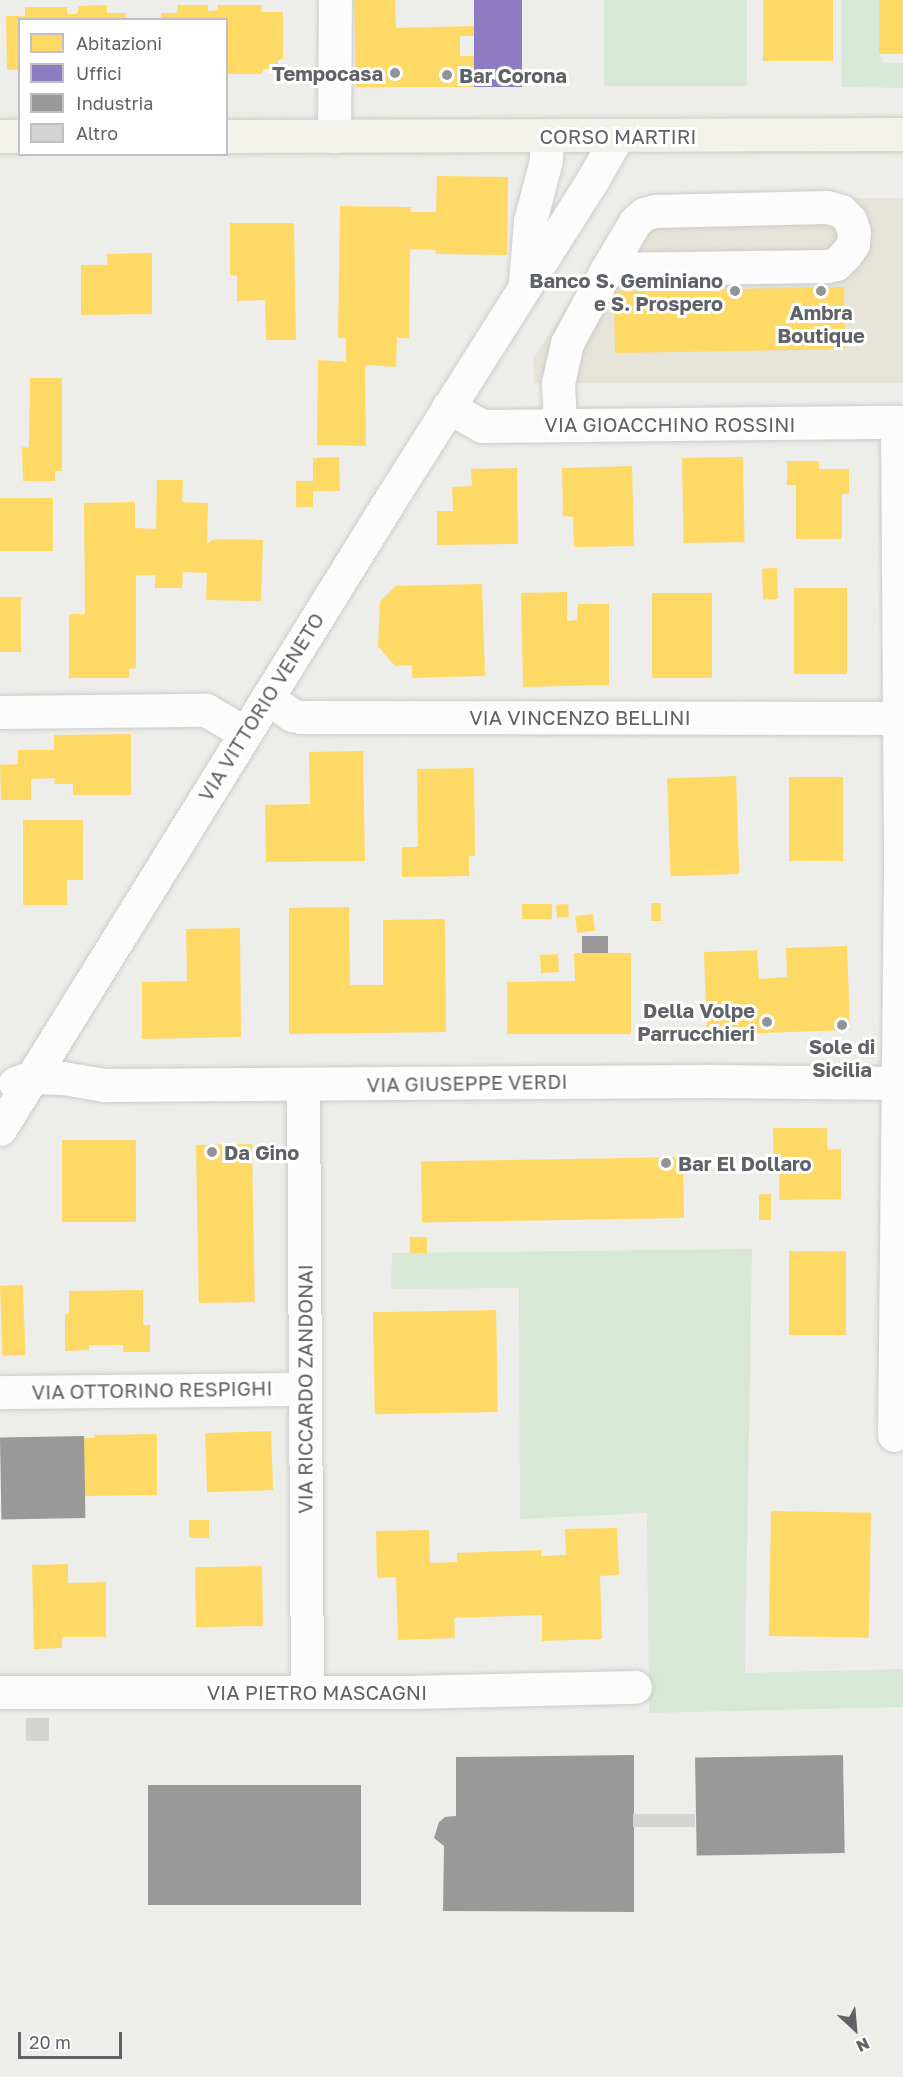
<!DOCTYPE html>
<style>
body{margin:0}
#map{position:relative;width:903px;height:2077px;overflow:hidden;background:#edede9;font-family:"Golos Text",sans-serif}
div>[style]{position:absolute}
.commercial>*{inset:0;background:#e6e3d8}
.green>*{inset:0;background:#d8e8d6;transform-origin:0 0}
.homes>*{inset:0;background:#ffd966;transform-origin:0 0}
.offices>*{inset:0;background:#8e7cc3;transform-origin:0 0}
.industry>*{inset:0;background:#999;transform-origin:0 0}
.building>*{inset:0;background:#d4d4d2;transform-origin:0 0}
.roads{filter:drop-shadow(0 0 2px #cbcbca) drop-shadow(0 0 2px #cbcbca)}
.minor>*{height:33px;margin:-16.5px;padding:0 16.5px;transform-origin:16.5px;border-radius:16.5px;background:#fcfcfc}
.major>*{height:33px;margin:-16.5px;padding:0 16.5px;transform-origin:16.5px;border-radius:16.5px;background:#f2f1ea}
.dots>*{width:16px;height:16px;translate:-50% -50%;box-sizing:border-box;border:3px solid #fff;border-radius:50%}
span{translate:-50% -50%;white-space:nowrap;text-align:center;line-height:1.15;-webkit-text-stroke:6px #fff;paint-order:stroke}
.poi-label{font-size:20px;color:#5f6266;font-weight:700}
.right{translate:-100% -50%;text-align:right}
.left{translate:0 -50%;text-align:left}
.street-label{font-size:20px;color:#5f6266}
.legend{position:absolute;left:18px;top:18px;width:210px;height:138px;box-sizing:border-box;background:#fff;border:2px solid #bfc0c2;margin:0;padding:8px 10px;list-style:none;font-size:18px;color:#5f6266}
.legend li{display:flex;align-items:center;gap:12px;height:30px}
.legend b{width:30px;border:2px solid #bfc0c2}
.north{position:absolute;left:825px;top:1999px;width:60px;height:60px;-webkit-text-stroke:4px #fff;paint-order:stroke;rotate:154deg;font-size:16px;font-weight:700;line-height:24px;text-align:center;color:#5f6266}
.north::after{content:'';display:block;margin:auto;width:21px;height:27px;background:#5f6266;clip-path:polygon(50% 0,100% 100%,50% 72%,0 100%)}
.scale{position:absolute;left:18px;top:2032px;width:104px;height:27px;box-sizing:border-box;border:3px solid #5f6266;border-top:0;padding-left:8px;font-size:18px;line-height:21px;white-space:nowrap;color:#5f6266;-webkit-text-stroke:4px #fff;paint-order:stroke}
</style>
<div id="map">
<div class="commercial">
<div style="clip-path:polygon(658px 198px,903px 198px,903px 383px,534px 383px,533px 359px,627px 212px)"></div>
</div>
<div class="green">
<div style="left:604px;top:0;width:143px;height:86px"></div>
<div style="clip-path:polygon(842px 0,879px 0,879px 54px,884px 63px,903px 63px,903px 88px,842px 87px)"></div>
<div style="clip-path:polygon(752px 1249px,745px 1673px,903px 1669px,903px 1707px,649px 1713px,647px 1513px,520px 1519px,519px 1288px,391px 1289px,392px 1253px)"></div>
</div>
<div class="homes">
<div style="clip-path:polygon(354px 0,395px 0,396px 28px,474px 26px,475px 36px,460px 36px,460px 56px,475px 56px,476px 87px,356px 87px)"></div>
<div style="left:763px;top:0;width:70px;height:61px"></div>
<div style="left:879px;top:0;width:24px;height:54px"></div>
<div style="clip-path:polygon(107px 5px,107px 13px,125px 13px,125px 20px,20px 20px,20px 70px,7px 70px,6px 16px,25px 16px,25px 7px,67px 7px,67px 14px,77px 14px,79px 6px)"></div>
<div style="clip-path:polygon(178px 5px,208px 5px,208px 11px,218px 10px,218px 5px,261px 5px,262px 12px,283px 12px,283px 59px,278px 60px,278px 69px,263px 69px,262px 74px,226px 74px,226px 20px,161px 20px,161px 13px,177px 13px)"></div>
<div style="clip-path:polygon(437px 176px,508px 177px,507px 255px,435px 254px,436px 250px,410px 249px,409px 338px,397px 338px,396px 367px,365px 365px,366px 446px,317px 445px,318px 360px,346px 362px,346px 338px,338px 338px,340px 206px,411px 207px,410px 212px,436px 212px)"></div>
<div style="clip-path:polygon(230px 223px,294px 223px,296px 340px,266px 340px,265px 300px,237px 301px,237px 276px,230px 275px)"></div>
<div style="clip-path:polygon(152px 253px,152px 314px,81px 315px,81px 265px,107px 265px,107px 254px)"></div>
<div style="left:844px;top:287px;width:62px;height:230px;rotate:89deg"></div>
<div style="clip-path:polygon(30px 378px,62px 378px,62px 471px,55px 471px,55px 481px,23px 481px,22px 447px,29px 448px)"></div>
<div style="clip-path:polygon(339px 457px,340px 491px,313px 491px,313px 507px,296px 507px,296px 481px,313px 481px,313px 458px)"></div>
<div style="left:743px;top:457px;width:85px;height:61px;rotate:89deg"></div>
<div style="clip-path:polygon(787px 461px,819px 461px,819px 469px,849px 469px,849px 494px,842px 494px,842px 539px,796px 539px,796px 485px,787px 485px)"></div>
<div style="clip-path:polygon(632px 466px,634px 546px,574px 547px,573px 517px,563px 516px,562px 468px)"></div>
<div style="clip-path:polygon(517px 468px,518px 544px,437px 545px,437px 511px,453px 511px,452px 487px,472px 486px,471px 469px)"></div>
<div style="clip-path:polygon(157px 480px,183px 480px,182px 502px,208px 503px,207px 544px,214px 539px,263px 540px,261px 601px,206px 600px,207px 573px,183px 572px,182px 588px,155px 588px,155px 575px,136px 575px,136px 668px,129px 669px,129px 678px,69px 678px,69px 614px,85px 614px,84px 503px,135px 502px,135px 528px,156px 529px)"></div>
<div style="left:0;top:498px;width:53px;height:53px"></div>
<div style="left:777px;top:568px;width:31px;height:15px;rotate:88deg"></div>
<div style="clip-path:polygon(482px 584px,485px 676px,412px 678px,412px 665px,395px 666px,378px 646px,380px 602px,395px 586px)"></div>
<div style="left:794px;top:588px;width:53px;height:86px"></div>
<div style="clip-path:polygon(567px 592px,567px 621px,577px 620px,578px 604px,609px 604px,609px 685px,523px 687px,521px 593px)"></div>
<div style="left:652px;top:593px;width:60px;height:85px"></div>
<div style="left:0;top:597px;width:21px;height:55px"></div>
<div style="clip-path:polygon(131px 734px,131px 795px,73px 795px,73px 784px,54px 784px,55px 778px,31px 779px,31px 800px,1px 800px,0 765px,18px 764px,18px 750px,54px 750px,54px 735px)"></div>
<div style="clip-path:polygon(363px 751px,365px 861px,266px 862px,265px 805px,310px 804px,309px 752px)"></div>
<div style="clip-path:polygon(474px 768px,475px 856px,469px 856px,469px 876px,402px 877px,402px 847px,418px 847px,417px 769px)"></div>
<div style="left:736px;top:776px;width:98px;height:69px;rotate:88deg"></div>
<div style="left:789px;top:777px;width:54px;height:84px"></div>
<div style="clip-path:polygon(23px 820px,83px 820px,83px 880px,67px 880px,67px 905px,23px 905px)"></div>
<div style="left:651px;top:903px;width:10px;height:18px"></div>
<div style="left:552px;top:904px;width:15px;height:30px;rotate:90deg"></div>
<div style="left:568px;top:904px;width:13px;height:12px;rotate:86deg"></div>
<div style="clip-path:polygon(349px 907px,350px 985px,383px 985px,383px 920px,445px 919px,446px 1032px,289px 1034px,289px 908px)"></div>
<div style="left:593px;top:914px;width:17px;height:18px;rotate:83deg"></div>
<div style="clip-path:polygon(240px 928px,241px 1037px,142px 1039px,142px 982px,187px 981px,186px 929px)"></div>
<div style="clip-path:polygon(847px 946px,850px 1030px,707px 1035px,704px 952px,757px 950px,759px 979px,787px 977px,786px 948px)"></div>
<div style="clip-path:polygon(574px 953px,631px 953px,631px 1034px,507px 1034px,507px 982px,575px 981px)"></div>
<div style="left:558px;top:954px;width:18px;height:18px;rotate:87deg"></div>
<div style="clip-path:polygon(773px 1128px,827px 1128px,827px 1150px,841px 1149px,841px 1199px,779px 1200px,779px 1169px,774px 1169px)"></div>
<div style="left:62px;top:1140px;width:74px;height:82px"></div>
<div style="left:252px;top:1144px;width:158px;height:56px;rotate:89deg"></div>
<div style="left:683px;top:1157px;width:61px;height:262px;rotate:89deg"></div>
<div style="left:759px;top:1194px;width:12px;height:26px"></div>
<div style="left:410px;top:1237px;width:17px;height:16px"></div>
<div style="left:789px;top:1251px;width:57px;height:84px"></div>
<div style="left:23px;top:1285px;width:70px;height:23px;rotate:88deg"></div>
<div style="clip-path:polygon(143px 1290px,143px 1325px,150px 1325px,150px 1352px,123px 1352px,123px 1345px,89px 1345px,89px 1350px,65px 1351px,65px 1314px,69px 1314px,69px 1291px)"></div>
<div style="left:496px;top:1310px;width:102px;height:123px;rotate:89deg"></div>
<div style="left:271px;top:1431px;width:59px;height:66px;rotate:88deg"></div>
<div style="clip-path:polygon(157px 1434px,157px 1495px,84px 1496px,83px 1438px,95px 1438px,94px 1435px)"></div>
<div style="left:771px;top:1511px;width:100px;height:125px;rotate:1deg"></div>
<div style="left:189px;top:1520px;width:20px;height:18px"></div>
<div style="clip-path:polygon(617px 1528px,619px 1575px,600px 1576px,602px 1639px,542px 1641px,542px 1615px,454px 1618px,455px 1638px,398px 1640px,396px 1577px,377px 1578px,376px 1531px,429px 1530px,430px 1563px,457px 1562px,457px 1553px,541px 1550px,541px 1556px,566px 1555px,565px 1529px)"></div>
<div style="clip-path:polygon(68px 1564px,68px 1583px,106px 1582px,106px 1637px,62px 1637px,62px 1648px,34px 1649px,32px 1565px)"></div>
<div style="left:262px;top:1566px;width:60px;height:67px;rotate:89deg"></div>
</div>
<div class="offices">
<div style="left:474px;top:0;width:48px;height:87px"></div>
</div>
<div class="industry">
<div style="left:582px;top:936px;width:26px;height:17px"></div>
<div style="left:84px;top:1436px;width:82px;height:84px;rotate:89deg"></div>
<div style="clip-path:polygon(634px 1755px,634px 1912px,443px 1911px,444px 1846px,434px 1838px,439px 1822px,445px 1817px,456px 1816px,456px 1757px)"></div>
<div style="left:843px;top:1755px;width:98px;height:148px;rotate:89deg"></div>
<div style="left:361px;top:1785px;width:120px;height:213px;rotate:90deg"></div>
</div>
<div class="building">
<div style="left:26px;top:1718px;width:23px;height:23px"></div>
<div style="left:633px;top:1814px;width:62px;height:13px"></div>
</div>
<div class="roads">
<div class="minor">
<div style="left:334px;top:136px;width:136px;rotate:-89.6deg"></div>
<div style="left:525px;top:282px;width:61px;rotate:-85.3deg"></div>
<div style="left:530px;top:221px;width:63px;rotate:-75.3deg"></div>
<div style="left:546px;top:160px;width:24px;rotate:-88deg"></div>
<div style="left:448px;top:407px;width:39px;rotate:29deg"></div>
<div style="left:482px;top:426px;width:415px;rotate:-0.6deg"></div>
<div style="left:897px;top:422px;width:452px;rotate:89.6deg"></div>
<div style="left:900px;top:874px;width:561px;rotate:90.61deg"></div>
<div style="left:560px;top:424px;width:41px;rotate:-92.8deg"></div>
<div style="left:558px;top:383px;width:41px;rotate:-77.3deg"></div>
<div style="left:567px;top:343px;width:84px;rotate:-61.6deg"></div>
<div style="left:607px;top:269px;width:55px;rotate:-59.2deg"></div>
<div style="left:635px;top:222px;width:12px;rotate:-42deg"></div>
<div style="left:644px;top:214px;width:11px;rotate:-15deg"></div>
<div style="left:655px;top:211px;width:172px;rotate:-1.3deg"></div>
<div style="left:827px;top:207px;width:15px;rotate:16deg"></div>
<div style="left:841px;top:211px;width:13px;rotate:45deg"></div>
<div style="left:850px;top:220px;width:13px;rotate:72deg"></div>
<div style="left:854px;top:232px;width:12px;rotate:95deg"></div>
<div style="left:853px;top:244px;width:12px;rotate:125deg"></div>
<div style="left:846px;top:254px;width:14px;rotate:135deg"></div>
<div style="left:836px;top:264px;width:9px;rotate:167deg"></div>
<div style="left:827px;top:266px;width:220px;rotate:179.2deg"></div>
<div style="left:267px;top:698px;width:30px;rotate:34deg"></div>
<div style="left:292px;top:715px;width:9px;rotate:13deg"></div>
<div style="left:301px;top:717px;width:598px;rotate:0.1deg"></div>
<div style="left:0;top:712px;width:206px;rotate:-0.6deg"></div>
<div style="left:206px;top:710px;width:45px;rotate:30.5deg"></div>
<div style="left:15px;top:1083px;width:18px;rotate:-19deg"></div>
<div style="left:32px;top:1077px;width:31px;rotate:2deg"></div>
<div style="left:63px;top:1078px;width:42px;rotate:9.7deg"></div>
<div style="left:104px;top:1085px;width:604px;rotate:-0.38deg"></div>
<div style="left:708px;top:1081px;width:195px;rotate:0.6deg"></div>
<div style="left:303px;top:1085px;width:607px;rotate:89.62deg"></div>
<div style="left:0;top:1129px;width:744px;rotate:-58.19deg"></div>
<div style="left:392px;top:497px;width:376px;rotate:-57.7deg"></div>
<div style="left:593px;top:179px;width:48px;rotate:-60.3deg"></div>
<div style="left:0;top:1392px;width:304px;rotate:-0.6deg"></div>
<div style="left:0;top:1692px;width:409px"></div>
<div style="left:409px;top:1692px;width:226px;rotate:-1.3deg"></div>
</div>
<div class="major">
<div style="left:0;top:136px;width:20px"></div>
<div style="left:226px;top:136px;width:677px;rotate:-0.17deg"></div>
</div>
</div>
<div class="dots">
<div style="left:395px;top:73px;background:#919394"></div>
<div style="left:447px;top:75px;background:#919394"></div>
<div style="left:735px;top:291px;background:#919394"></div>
<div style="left:821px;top:291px;background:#919394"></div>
<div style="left:767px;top:1022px;background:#919394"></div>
<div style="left:842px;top:1025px;background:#919394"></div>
<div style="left:212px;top:1152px;background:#919394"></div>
<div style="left:666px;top:1163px;background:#919394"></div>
</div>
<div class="poi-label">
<span class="right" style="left:383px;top:73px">Tempocasa</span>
<span class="left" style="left:459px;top:75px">Bar Corona</span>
<span class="right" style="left:723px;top:292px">Banco S. Geminiano<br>e S. Prospero</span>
<span style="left:821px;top:324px">Ambra<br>Boutique</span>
<span class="right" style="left:755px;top:1022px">Della Volpe<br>Parrucchieri</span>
<span style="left:842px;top:1058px">Sole di<br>Sicilia</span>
<span class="left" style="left:224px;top:1152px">Da Gino</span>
<span class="left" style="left:678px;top:1163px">Bar El Dollaro</span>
</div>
<div class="street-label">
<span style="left:618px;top:136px">CORSO MARTIRI</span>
<span style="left:670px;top:424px">VIA GIOACCHINO ROSSINI</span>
<span style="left:261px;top:707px;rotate:-58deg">VIA VITTORIO VENETO</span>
<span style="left:580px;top:717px">VIA VINCENZO BELLINI</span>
<span style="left:467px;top:1083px;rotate:-1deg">VIA GIUSEPPE VERDI</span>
<span style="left:305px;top:1389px;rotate:-90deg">VIA RICCARDO ZANDONAI</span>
<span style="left:152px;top:1390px;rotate:-1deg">VIA OTTORINO RESPIGHI</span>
<span style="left:317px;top:1692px">VIA PIETRO MASCAGNI</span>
</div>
<ul class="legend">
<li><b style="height:16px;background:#ffd966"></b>Abitazioni</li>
<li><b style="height:16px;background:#8e7cc3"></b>Uffici</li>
<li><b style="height:16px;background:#999"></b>Industria</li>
<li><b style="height:16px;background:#d4d4d2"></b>Altro</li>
</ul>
<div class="north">N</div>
<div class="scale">20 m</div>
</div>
